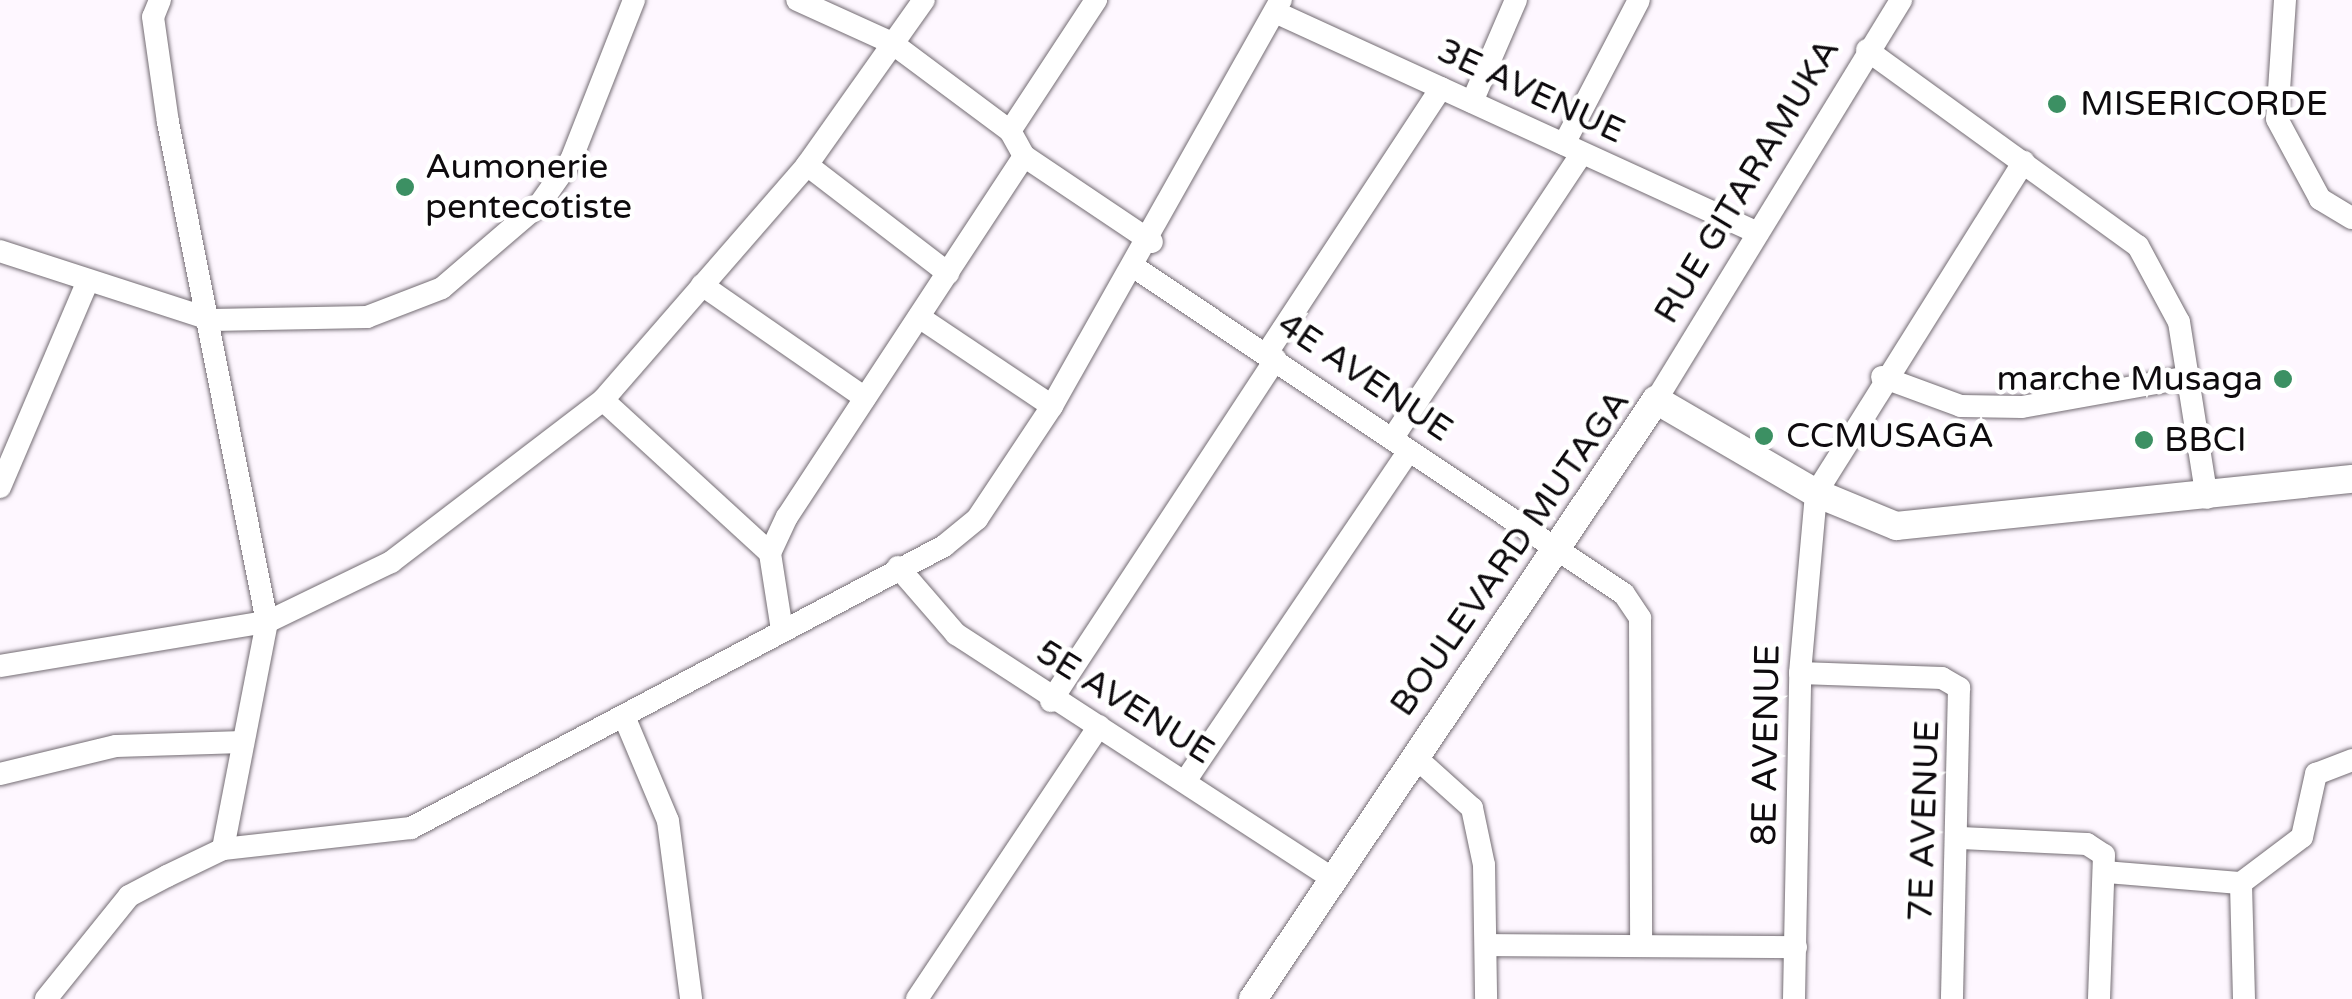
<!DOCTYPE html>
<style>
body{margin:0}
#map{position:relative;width:2352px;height:999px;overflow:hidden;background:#fef7ff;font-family:"Varela Round",sans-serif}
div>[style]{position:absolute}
.roads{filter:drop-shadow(0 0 2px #736c73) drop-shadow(0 0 2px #736c73)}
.minor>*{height:22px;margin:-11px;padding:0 11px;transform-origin:11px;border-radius:11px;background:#fff}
.tertiary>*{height:28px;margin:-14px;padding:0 14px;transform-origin:14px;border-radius:14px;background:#fff}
.dots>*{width:28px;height:28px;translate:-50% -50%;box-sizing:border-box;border:5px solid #fff;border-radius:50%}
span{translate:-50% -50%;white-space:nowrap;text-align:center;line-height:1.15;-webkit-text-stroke:9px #fff;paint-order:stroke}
.street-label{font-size:35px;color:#0e0b0e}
.poi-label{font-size:35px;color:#0e0b0e}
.left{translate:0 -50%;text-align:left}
.right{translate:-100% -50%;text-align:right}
</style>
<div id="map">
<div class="roads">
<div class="minor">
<div style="left:160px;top:0;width:18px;rotate:112deg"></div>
<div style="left:153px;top:17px;width:106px;rotate:81.9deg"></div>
<div style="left:168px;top:122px;width:510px;rotate:78.8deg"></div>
<div style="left:267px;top:622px;width:231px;rotate:101deg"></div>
<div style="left:2285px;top:0;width:119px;rotate:93.8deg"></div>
<div style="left:2277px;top:119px;width:91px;rotate:61.7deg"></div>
<div style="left:2320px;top:199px;width:37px;rotate:31deg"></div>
<div style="left:1275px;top:12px;width:531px;rotate:24.59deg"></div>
<div style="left:1867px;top:50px;width:334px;rotate:35.9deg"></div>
<div style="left:2138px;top:246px;width:86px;rotate:61.7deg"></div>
<div style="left:2179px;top:322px;width:178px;rotate:81deg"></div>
<div style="left:1472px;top:102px;width:111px;rotate:-66.7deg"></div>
<div style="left:1010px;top:131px;width:157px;rotate:-56.7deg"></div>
<div style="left:1564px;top:144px;width:162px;rotate:-62.5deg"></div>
<div style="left:1024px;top:156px;width:154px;rotate:33.9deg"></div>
<div style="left:807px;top:165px;width:178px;rotate:37.5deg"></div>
<div style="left:0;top:251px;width:223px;rotate:18deg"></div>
<div style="left:212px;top:320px;width:155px;rotate:-1.1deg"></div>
<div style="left:367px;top:317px;width:80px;rotate:-21.1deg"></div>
<div style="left:442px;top:288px;width:128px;rotate:-40.6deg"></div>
<div style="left:539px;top:205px;width:55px;rotate:-54.6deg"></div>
<div style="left:571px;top:160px;width:172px;rotate:-68.5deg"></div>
<div style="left:1137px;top:269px;width:585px;rotate:33.72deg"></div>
<div style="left:1624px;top:594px;width:29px;rotate:56deg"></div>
<div style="left:1640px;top:618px;width:327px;rotate:89.8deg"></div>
<div style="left:702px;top:285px;width:198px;rotate:34.7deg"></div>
<div style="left:919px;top:317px;width:160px;rotate:33.8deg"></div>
<div style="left:1267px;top:353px;width:317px;rotate:-56.7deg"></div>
<div style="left:1882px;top:377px;width:84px;rotate:20.2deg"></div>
<div style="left:1961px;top:406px;width:61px;rotate:0.9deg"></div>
<div style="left:2022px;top:407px;width:169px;rotate:-10.2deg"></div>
<div style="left:603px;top:400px;width:226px;rotate:42.5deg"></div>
<div style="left:1656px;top:400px;width:469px;rotate:-58.5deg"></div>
<div style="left:1392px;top:439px;width:343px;rotate:-56.4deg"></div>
<div style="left:0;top:487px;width:222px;rotate:-66.9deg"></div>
<div style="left:898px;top:567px;width:89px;rotate:49.1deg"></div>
<div style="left:956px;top:634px;width:448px;rotate:33deg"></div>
<div style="left:782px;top:630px;width:78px;rotate:-98.9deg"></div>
<div style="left:770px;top:553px;width:40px;rotate:-65deg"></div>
<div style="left:787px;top:517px;width:432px;rotate:-56.7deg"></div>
<div style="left:1024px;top:156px;width:29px;rotate:-119deg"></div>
<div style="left:1010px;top:131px;width:147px;rotate:-143.3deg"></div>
<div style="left:892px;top:43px;width:104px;rotate:-155.6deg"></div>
<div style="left:0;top:666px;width:271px;rotate:-9.4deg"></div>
<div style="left:267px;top:622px;width:138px;rotate:-25.8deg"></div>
<div style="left:391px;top:562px;width:267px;rotate:-37.4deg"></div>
<div style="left:603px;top:400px;width:311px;rotate:-49deg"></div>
<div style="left:807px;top:165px;width:202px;rotate:-54.7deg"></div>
<div style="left:1800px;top:673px;width:142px;rotate:2deg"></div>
<div style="left:1942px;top:678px;width:20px;rotate:30deg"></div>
<div style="left:1959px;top:688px;width:311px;rotate:91.3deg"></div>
<div style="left:1051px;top:701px;width:409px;rotate:-56.7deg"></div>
<div style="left:626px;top:721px;width:108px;rotate:67.2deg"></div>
<div style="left:668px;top:821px;width:179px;rotate:82.6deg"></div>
<div style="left:1414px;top:756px;width:78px;rotate:41.9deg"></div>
<div style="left:1472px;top:808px;width:58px;rotate:78.1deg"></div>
<div style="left:1484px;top:865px;width:134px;rotate:89.1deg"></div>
<div style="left:0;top:774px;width:119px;rotate:-13.6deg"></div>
<div style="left:116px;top:746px;width:127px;rotate:-1.8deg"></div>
<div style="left:1186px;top:780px;width:397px;rotate:-55.9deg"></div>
<div style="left:1961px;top:838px;width:126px;rotate:2.7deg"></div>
<div style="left:2087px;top:844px;width:20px;rotate:33deg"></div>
<div style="left:2104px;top:855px;width:144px;rotate:92deg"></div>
<div style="left:2106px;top:872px;width:135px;rotate:4.7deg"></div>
<div style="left:1488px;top:945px;width:308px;rotate:0.4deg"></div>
<div style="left:46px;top:999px;width:132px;rotate:-51.1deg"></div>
<div style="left:129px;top:896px;width:43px;rotate:-27.8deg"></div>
<div style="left:167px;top:876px;width:62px;rotate:-25.7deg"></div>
<div style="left:223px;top:849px;width:189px;rotate:-6.4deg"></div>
<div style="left:411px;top:828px;width:603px;rotate:-27.88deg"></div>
<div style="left:944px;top:546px;width:43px;rotate:-39.3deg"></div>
<div style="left:977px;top:519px;width:136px;rotate:-56.4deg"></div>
<div style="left:1052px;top:406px;width:466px;rotate:-60.6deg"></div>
<div style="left:917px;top:999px;width:328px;rotate:-56.3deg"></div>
<div style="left:1794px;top:999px;width:326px;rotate:-88.9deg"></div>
<div style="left:1800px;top:673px;width:181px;rotate:-84.9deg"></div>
<div style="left:1816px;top:493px;width:391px;rotate:-57.9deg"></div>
<div style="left:2244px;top:999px;width:116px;rotate:-91.5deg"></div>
<div style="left:2241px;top:883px;width:76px;rotate:-37deg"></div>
<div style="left:2302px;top:837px;width:65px;rotate:-77.5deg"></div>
<div style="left:2316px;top:774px;width:39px;rotate:-21deg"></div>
</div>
<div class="tertiary">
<div style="left:1253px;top:999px;width:722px;rotate:-56.07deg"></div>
<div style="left:1656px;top:400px;width:185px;rotate:30.2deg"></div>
<div style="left:1816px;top:493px;width:87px;rotate:22.4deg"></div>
<div style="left:1896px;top:526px;width:458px;rotate:-5.9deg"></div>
</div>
</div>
<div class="dots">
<div style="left:2057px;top:104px;background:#3c9063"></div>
<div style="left:405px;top:187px;background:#3c9063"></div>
<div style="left:2283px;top:379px;background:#3c9063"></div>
<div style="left:1764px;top:436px;background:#3c9063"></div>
<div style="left:2144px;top:440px;background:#3c9063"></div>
</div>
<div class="street-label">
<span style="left:1531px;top:91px;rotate:25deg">3E AVENUE</span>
<span style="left:1747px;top:181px;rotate:-59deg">RUE GITARAMUKA</span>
<span style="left:1365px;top:377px;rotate:34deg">4E AVENUE</span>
<span style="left:1510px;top:553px;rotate:-55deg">BOULEVARD MUTAGA</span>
<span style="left:1125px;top:702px;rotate:32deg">5E AVENUE</span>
<span style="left:1766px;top:745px;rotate:-89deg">8E AVENUE</span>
<span style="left:1924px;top:821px;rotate:-88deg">7E AVENUE</span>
</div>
<div class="poi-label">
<span class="left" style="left:2080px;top:104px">MISERICORDE</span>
<span class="left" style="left:425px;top:187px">Aumonerie<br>pentecotiste</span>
<span class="right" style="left:2263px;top:379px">marche Musaga</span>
<span class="left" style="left:1786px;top:436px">CCMUSAGA</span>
<span class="left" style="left:2164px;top:440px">BBCI</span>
</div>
</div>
